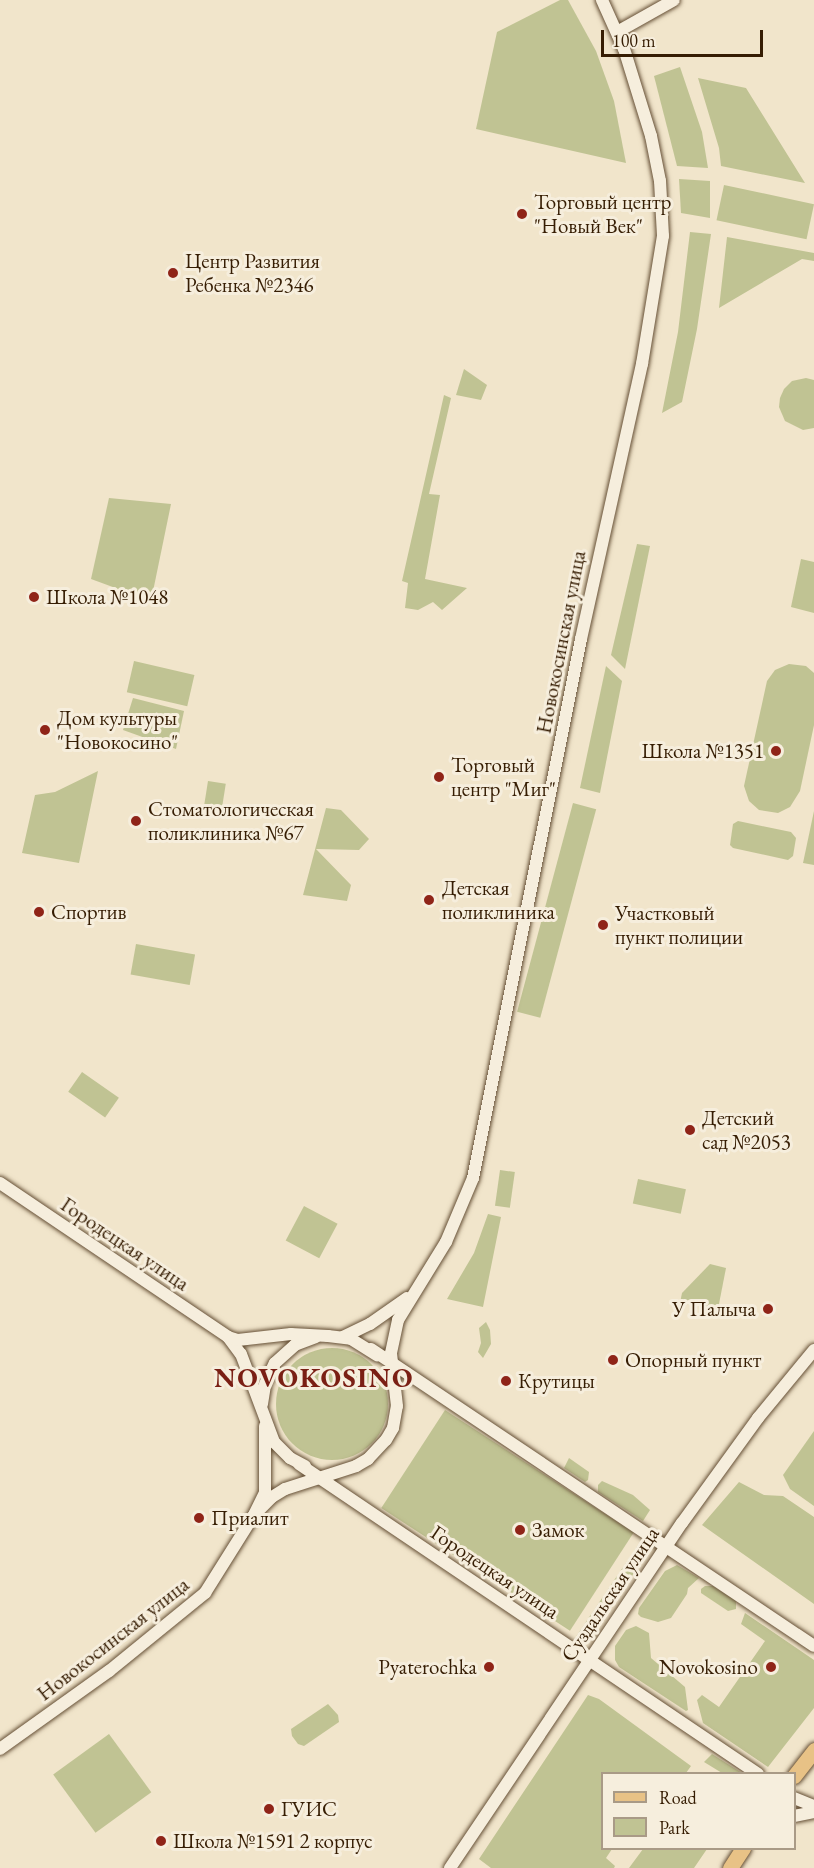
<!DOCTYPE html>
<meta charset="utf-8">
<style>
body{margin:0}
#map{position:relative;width:814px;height:1868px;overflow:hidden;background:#f1e5cb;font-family:"EB Garamond",serif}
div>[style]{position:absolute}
.green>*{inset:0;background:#c0c393;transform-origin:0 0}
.round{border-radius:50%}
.roads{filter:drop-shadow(0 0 2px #654f35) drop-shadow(0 0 2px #654f35)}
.minor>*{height:12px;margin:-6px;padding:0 6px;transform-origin:6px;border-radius:6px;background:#f6eedd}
.major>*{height:15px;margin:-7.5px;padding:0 7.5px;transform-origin:7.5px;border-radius:7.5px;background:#e8c286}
.dots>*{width:16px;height:16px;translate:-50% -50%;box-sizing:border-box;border:3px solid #f6eedd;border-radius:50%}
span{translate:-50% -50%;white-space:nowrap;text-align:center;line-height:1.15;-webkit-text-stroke:6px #f6eedd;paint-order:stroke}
.poi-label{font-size:21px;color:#361d03}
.left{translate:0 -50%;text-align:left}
.right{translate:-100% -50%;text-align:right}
.street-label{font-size:21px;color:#361d03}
.district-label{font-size:27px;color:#7a1f14;font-weight:700;letter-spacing:1.5px}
.legend{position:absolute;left:601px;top:1772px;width:195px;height:78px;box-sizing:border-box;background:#f6eedd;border:2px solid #a99a86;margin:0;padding:8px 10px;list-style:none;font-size:18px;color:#361d03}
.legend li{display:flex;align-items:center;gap:12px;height:30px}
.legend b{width:30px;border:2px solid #a99a86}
.scale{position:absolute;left:601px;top:30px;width:162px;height:27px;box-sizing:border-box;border:3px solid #361d03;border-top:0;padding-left:8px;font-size:18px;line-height:21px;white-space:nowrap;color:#361d03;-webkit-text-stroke:4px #f6eedd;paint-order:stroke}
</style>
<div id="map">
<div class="green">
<div style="clip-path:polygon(560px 0,568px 0,596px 51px,614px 101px,626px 163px,476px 129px,497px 32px)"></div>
<div style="clip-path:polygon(680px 67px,702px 132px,708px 168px,677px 166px,654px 76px)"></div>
<div style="clip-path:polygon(698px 78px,746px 88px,805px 183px,721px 166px,719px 148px)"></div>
<div style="clip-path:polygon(679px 179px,710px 181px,710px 218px,681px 213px)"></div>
<div style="left:724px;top:185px;width:92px;height:36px;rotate:12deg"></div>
<div style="clip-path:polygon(690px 232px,711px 234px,697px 329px,682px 402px,662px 413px,678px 332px)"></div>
<div style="clip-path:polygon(727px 237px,814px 253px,814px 261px,802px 259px,719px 308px)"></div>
<div style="clip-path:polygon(464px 369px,487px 385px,481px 400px,456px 395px)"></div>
<div style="clip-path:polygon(806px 378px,814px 380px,814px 428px,803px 430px,785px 421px,779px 407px,780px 398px,784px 389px,792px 381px)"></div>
<div style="clip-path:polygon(444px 395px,451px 398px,429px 494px,440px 495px,425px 579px,467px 588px,442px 610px,433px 602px,418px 610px,405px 608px,408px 583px,402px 581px)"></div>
<div style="clip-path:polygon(109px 498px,171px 504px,151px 601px,91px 579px)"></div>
<div style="clip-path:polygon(637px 544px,650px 546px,625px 669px,611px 655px)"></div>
<div style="clip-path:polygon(801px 559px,814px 562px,814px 613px,791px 607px)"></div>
<div style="left:134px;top:661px;width:62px;height:32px;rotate:13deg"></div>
<div style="clip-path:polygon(789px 664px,806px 666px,814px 673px,814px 725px,800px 791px,790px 807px,778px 813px,759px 810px,749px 801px,744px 786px,767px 681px,775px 670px)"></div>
<div style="clip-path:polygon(606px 666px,622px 681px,600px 793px,580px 788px)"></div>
<div style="clip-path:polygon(133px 698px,184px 711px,176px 749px,123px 730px)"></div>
<div style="clip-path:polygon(98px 771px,79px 863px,22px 853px,35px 795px,55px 792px)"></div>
<div style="left:208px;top:781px;width:18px;height:29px;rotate:9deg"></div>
<div style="left:573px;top:803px;width:24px;height:216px;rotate:15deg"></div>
<div style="clip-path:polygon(326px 808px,341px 810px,369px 839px,359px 850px,316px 849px,351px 885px,347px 901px,303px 895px)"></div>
<div style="clip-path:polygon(814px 811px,814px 865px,803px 863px)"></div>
<div style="clip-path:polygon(738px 821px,791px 832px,796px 838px,793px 856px,788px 860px,733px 848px,730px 845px,733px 824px)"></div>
<div style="left:136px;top:944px;width:60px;height:31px;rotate:10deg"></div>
<div style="left:82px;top:1072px;width:45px;height:24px;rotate:35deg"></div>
<div style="left:500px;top:1170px;width:15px;height:36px;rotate:8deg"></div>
<div style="left:638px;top:1179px;width:49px;height:25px;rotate:12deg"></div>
<div style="left:304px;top:1206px;width:38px;height:39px;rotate:28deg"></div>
<div style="clip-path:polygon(488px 1214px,501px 1217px,483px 1307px,447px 1299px,474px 1253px)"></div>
<div style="clip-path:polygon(710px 1264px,726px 1268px,718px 1309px,680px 1303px,682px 1293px)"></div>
<div style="clip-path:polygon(486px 1322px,490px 1330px,491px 1344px,483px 1358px,478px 1352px,481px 1343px,479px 1328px)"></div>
<div class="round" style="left:276px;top:1348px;width:112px;height:112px"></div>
<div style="left:445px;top:1410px;width:225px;height:117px;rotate:33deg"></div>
<div style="clip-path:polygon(814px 1431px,814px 1506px,790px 1489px,783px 1475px)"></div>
<div style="clip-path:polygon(569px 1458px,589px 1472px,588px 1480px,585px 1482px,564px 1468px)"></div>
<div style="clip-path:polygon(602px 1481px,633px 1495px,650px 1510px,643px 1521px,598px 1492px,598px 1485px)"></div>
<div style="clip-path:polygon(739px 1482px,764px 1495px,783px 1496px,814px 1517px,814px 1604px,702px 1525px)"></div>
<div style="clip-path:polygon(638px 1545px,645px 1553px,644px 1558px,591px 1637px,586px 1640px,575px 1638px)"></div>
<div style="clip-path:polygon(677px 1565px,699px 1578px,688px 1588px,687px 1594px,671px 1618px,658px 1622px,641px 1617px,638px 1614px,639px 1608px,665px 1571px)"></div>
<div style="clip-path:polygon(705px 1586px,713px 1586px,736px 1601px,736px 1609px,728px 1611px,701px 1593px,701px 1589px)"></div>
<div style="clip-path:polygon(745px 1613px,814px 1660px,814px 1708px,768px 1767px,703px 1723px,697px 1700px,702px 1695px,719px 1707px,765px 1641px,741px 1624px)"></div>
<div style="clip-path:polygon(636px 1626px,649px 1633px,651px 1658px,685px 1687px,688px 1710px,686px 1711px,619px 1667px,615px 1660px,615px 1646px,626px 1630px)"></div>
<div style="clip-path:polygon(588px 1695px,599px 1699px,691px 1766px,686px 1773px,602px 1774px,602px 1848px,612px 1849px,606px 1858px,615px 1866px,614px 1868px,491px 1868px,479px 1859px)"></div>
<div style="clip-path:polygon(328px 1704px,338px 1715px,339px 1722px,304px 1746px,298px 1744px,292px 1736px,291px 1729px)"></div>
<div style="left:109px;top:1734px;width:72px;height:69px;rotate:54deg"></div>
<div style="clip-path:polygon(712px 1754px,742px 1773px,722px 1773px,704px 1762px)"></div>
<div style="clip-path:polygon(643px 1849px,643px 1848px,707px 1849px,694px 1868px,629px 1868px)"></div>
</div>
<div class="roads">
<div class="minor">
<div style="left:617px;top:32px;width:65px;rotate:-29.3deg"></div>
<div style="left:0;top:1183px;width:275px;rotate:34deg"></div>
<div style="left:228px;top:1337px;width:21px;rotate:53deg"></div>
<div style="left:241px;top:1354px;width:94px;rotate:69.4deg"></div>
<div style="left:274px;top:1442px;width:23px;rotate:45deg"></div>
<div style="left:290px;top:1458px;width:17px;rotate:28deg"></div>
<div style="left:228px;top:1337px;width:10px;rotate:17deg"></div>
<div style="left:238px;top:1340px;width:53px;rotate:-6.5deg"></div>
<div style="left:291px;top:1334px;width:37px;rotate:3deg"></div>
<div style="left:328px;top:1336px;width:23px;rotate:7deg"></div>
<div style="left:351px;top:1339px;width:31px;rotate:32deg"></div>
<div style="left:343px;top:1337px;width:30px;rotate:-26deg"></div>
<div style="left:370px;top:1324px;width:45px;rotate:-35.1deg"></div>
<div style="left:371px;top:1349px;width:533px;rotate:33.84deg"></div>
<div style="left:262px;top:1404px;width:20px;rotate:-81deg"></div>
<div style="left:265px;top:1384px;width:23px;rotate:-65deg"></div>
<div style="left:275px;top:1363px;width:27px;rotate:-42deg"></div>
<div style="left:295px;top:1345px;width:22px;rotate:-21deg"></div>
<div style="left:299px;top:1464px;width:554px;rotate:34.03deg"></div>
<div style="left:254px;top:1515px;width:25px;rotate:-45deg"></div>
<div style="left:272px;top:1497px;width:15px;rotate:-32deg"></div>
<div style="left:285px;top:1489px;width:75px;rotate:-17.9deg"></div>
<div style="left:356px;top:1466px;width:14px;rotate:-30deg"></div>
<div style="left:368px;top:1459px;width:26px;rotate:-47deg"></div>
<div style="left:386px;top:1440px;width:14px;rotate:-60deg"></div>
<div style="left:393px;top:1428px;width:22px;rotate:-80deg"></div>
<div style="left:397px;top:1406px;width:53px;rotate:-96.5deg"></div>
<div style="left:391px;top:1353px;width:34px;rotate:-78deg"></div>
<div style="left:398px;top:1320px;width:92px;rotate:-58.4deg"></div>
<div style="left:446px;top:1242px;width:69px;rotate:-67.1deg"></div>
<div style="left:473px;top:1178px;width:550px;rotate:-78.67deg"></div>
<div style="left:581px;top:639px;width:282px;rotate:-77.5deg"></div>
<div style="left:642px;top:364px;width:130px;rotate:-80.7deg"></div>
<div style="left:663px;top:236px;width:55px;rotate:-93.1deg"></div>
<div style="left:660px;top:181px;width:46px;rotate:-101.3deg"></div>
<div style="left:651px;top:136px;width:91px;rotate:-107.2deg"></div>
<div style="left:624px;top:49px;width:54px;rotate:-114.2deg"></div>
<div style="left:0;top:1749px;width:134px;rotate:-35.6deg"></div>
<div style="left:109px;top:1671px;width:124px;rotate:-39.1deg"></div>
<div style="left:205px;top:1593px;width:92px;rotate:-57.9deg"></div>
<div style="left:254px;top:1515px;width:25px;rotate:-64deg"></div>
<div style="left:265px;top:1492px;width:66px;rotate:-90deg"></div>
<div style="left:794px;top:1798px;width:22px;rotate:22deg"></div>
<div style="left:794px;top:1816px;width:20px;rotate:-11deg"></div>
<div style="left:450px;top:1868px;width:416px;rotate:-56.1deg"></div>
<div style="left:682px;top:1523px;width:130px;rotate:-54.1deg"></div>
<div style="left:758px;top:1418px;width:88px;rotate:-50.5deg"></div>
</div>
<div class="major">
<div style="left:794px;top:1776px;width:33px;rotate:-52deg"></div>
<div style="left:730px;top:1868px;width:24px;rotate:-57deg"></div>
</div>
</div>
<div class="dots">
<div style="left:522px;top:214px;background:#8f2418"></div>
<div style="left:173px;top:273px;background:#8f2418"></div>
<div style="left:34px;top:597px;background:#8f2418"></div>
<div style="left:45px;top:730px;background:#8f2418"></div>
<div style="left:776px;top:751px;background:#8f2418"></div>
<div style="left:439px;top:777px;background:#8f2418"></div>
<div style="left:136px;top:821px;background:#8f2418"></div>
<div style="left:429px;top:900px;background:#8f2418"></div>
<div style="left:39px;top:912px;background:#8f2418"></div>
<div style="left:603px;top:925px;background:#8f2418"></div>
<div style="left:690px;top:1130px;background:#8f2418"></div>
<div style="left:768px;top:1309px;background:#8f2418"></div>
<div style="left:613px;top:1360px;background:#8f2418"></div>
<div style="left:506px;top:1381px;background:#8f2418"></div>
<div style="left:199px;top:1518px;background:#8f2418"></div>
<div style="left:520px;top:1530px;background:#8f2418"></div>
<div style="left:489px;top:1667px;background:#8f2418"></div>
<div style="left:771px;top:1667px;background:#8f2418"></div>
<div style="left:269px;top:1809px;background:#8f2418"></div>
<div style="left:161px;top:1841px;background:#8f2418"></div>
</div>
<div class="poi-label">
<span class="left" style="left:534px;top:214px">Торговый центр<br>"Новый Век"</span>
<span class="left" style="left:185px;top:273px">Центр Развития<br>Ребенка №2346</span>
<span class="left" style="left:46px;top:597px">Школа №1048</span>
<span class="left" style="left:57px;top:730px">Дом культуры<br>"Новокосино"</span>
<span class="right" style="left:764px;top:751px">Школа №1351</span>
<span class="left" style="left:451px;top:777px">Торговый<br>центр "Миг"</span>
<span class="left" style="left:148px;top:821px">Стоматологическая<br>поликлиника №67</span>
<span class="left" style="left:442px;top:900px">Детская<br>поликлиника</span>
<span class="left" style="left:51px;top:912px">Спортив</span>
<span class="left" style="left:615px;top:925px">Участковый<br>пункт полиции</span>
<span class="left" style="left:702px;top:1130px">Детский<br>сад №2053</span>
<span class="right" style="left:756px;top:1309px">У Палыча</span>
<span class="left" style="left:625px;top:1360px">Опорный пункт</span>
<span class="left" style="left:518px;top:1381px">Крутицы</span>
<span class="left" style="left:211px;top:1518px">Приалит</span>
<span class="left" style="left:532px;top:1530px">Замок</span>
<span class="right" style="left:477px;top:1667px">Pyaterochka</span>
<span class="right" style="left:758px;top:1667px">Novokosino</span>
<span class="left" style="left:281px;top:1809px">ГУИС</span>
<span class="left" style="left:173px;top:1841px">Школа №1591 2 корпус</span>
</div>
<div class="street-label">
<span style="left:561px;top:642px;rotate:-79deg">Новокосинская улица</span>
<span style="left:125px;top:1244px;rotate:34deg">Городецкая улица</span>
<span style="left:495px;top:1572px;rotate:34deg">Городецкая улица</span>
<span style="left:610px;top:1594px;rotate:-56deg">Суздальская улица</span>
<span style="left:113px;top:1639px;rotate:-38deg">Новокосинская улица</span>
</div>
<div class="district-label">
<span style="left:314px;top:1378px">NOVOKOSINO</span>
</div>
<ul class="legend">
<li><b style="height:8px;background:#e8c286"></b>Road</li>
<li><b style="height:16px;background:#c0c393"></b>Park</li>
</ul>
<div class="scale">100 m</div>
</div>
